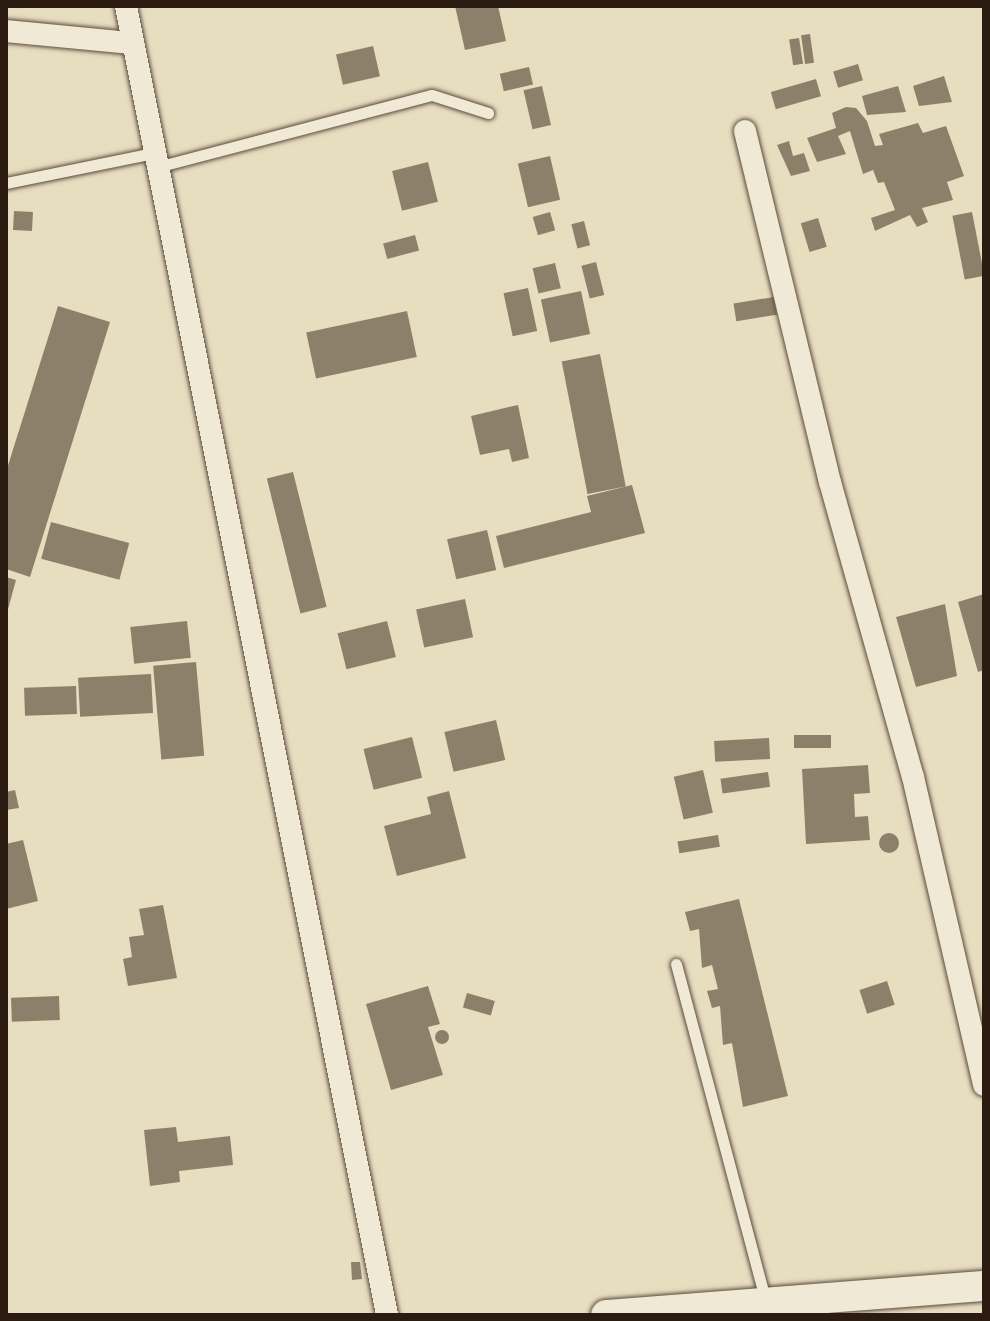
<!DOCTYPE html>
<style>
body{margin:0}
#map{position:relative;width:990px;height:1321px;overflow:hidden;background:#e7ddbf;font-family:Vollkorn,serif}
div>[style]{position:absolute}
.building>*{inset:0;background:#8d806b;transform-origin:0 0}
.round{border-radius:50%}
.roads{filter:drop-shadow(0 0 2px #5b4c3c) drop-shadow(0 0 2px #5b4c3c)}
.lane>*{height:11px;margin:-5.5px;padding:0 5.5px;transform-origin:5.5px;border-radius:5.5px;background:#efe9d5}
.street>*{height:22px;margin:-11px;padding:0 11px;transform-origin:11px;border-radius:11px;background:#efe9d5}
.secondary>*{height:30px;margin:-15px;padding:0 15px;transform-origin:15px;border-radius:15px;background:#efe9d5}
span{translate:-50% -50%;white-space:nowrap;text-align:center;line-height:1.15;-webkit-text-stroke:6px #efe9d5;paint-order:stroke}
.frame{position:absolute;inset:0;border:8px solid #2c1b10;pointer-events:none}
</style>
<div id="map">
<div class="building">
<div style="clip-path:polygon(455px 6px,498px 6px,506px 41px,465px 50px)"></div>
<div style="left:810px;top:34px;width:29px;height:9px;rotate:82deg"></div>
<div style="left:799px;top:38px;width:26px;height:10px;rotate:81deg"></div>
<div style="left:373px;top:46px;width:31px;height:38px;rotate:77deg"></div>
<div style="left:858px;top:64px;width:17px;height:26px;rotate:73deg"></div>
<div style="left:529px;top:67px;width:18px;height:30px;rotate:77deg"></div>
<div style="clip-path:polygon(944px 76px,952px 102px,919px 106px,913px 86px)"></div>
<div style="left:816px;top:79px;width:18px;height:47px;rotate:74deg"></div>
<div style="left:542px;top:86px;width:40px;height:19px;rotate:77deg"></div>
<div style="clip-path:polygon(898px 86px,906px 112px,867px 115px,862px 96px)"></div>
<div style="clip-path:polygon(846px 107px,856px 108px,867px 121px,875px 146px,883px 145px,879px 134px,918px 123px,923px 133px,946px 126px,964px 176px,947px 182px,953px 200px,922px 208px,928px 222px,917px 227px,910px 215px,875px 231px,871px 218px,895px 210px,884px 182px,878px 183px,873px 170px,863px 174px,850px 131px,838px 136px,846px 154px,817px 162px,807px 138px,836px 128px,832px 113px)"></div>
<div style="clip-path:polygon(789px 141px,793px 156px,804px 153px,810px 171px,791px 176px,777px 145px)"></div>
<div style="left:550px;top:156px;width:45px;height:33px;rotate:77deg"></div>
<div style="left:428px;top:162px;width:41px;height:37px;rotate:76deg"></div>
<div style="left:14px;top:211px;width:19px;height:19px;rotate:3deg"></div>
<div style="left:550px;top:212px;width:19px;height:18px;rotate:74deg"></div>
<div style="left:972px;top:212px;width:65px;height:20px;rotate:79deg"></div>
<div style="left:818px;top:218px;width:30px;height:18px;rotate:73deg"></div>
<div style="left:584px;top:221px;width:25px;height:13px;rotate:76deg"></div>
<div style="left:415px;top:235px;width:16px;height:33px;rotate:75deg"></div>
<div style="left:596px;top:262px;width:34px;height:15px;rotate:76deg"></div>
<div style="left:555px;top:263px;width:26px;height:23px;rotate:77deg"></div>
<div style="left:528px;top:288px;width:44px;height:25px;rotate:78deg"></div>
<div style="left:581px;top:291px;width:44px;height:41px;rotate:78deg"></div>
<div style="left:774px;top:297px;width:18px;height:41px;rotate:81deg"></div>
<div style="clip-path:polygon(58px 306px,110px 322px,30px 577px,6px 569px,6px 472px)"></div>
<div style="left:407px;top:311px;width:47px;height:103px;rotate:78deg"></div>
<div style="left:600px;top:354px;width:135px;height:39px;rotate:79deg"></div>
<div style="clip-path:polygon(518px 405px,529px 458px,512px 462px,509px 449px,480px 455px,471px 416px)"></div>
<div style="left:293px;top:472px;width:139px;height:27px;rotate:76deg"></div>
<div style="clip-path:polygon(632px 485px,645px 533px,504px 568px,496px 536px,591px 512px,587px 496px)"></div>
<div style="left:51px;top:522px;width:81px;height:38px;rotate:15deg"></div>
<div style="left:487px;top:530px;width:41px;height:41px;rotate:77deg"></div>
<div style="clip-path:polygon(6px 577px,16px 580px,7px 613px,6px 613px)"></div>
<div style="clip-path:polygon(984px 594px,984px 670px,978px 672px,958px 602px)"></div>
<div style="left:465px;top:599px;width:39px;height:50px;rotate:78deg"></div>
<div style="clip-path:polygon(945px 604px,957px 676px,916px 687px,896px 617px)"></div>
<div style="left:187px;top:621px;width:37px;height:57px;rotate:84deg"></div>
<div style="left:387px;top:621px;width:37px;height:51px;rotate:76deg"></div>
<div style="left:196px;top:662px;width:94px;height:43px;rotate:85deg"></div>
<div style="left:151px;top:674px;width:39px;height:73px;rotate:87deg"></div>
<div style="left:76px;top:686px;width:28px;height:52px;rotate:88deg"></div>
<div style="left:496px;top:720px;width:41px;height:53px;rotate:77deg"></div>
<div style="left:831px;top:735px;width:13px;height:37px;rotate:90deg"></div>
<div style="left:412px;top:737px;width:42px;height:50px;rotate:76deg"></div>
<div style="left:769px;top:738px;width:21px;height:55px;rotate:87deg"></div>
<div style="clip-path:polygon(868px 765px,870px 793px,854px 794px,855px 817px,868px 816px,870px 840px,806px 844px,802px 769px)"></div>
<div style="left:703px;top:770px;width:44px;height:30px;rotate:77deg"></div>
<div style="left:768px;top:772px;width:15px;height:48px;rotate:82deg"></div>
<div style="clip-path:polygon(15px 790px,19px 808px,6px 810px,6px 792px)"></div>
<div style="clip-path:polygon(449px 791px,466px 858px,397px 876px,384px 826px,431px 814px,427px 797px)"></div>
<div class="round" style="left:879px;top:833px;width:20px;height:20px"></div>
<div style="left:718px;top:835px;width:12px;height:41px;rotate:81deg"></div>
<div style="clip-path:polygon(23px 840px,38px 901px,6px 909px,6px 844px)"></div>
<div style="clip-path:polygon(739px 899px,788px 1096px,743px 1107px,732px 1043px,723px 1045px,720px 1006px,712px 1008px,707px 991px,718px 989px,712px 965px,702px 968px,699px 929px,690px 931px,685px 912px)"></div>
<div style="clip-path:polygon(163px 905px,177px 978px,128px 986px,123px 959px,132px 957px,129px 937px,144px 935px,139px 909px)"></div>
<div style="left:887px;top:981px;width:25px;height:29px;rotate:72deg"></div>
<div style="clip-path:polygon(428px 986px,440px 1024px,428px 1027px,443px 1075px,391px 1090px,366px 1004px)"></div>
<div style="left:467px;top:993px;width:29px;height:15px;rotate:16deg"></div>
<div style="left:59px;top:996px;width:24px;height:48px;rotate:88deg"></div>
<div class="round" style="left:435px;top:1030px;width:14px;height:14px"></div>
<div style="clip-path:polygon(176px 1127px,178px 1142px,230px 1136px,233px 1165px,179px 1171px,180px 1182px,150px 1186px,144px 1130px)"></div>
<div style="clip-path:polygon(351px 1262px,360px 1262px,362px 1279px,352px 1280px)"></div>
</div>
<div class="roads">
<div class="lane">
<div style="left:157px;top:167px;width:284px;rotate:-14.7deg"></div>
<div style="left:432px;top:95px;width:59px;rotate:17.8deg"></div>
<div style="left:6px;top:183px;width:150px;rotate:-11.5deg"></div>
<div style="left:676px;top:964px;width:350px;rotate:75.1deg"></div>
</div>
<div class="street">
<div style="left:126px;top:6px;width:1335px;rotate:78.72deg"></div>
<div style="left:6px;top:31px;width:126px;rotate:5.5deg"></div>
<div style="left:745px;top:131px;width:361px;rotate:76.4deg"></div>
<div style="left:830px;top:482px;width:306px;rotate:74.3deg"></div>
<div style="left:913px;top:777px;width:316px;rotate:77deg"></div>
</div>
<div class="secondary">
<div style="left:606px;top:1315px;width:379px;rotate:-4.4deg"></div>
</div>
</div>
<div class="frame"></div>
</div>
